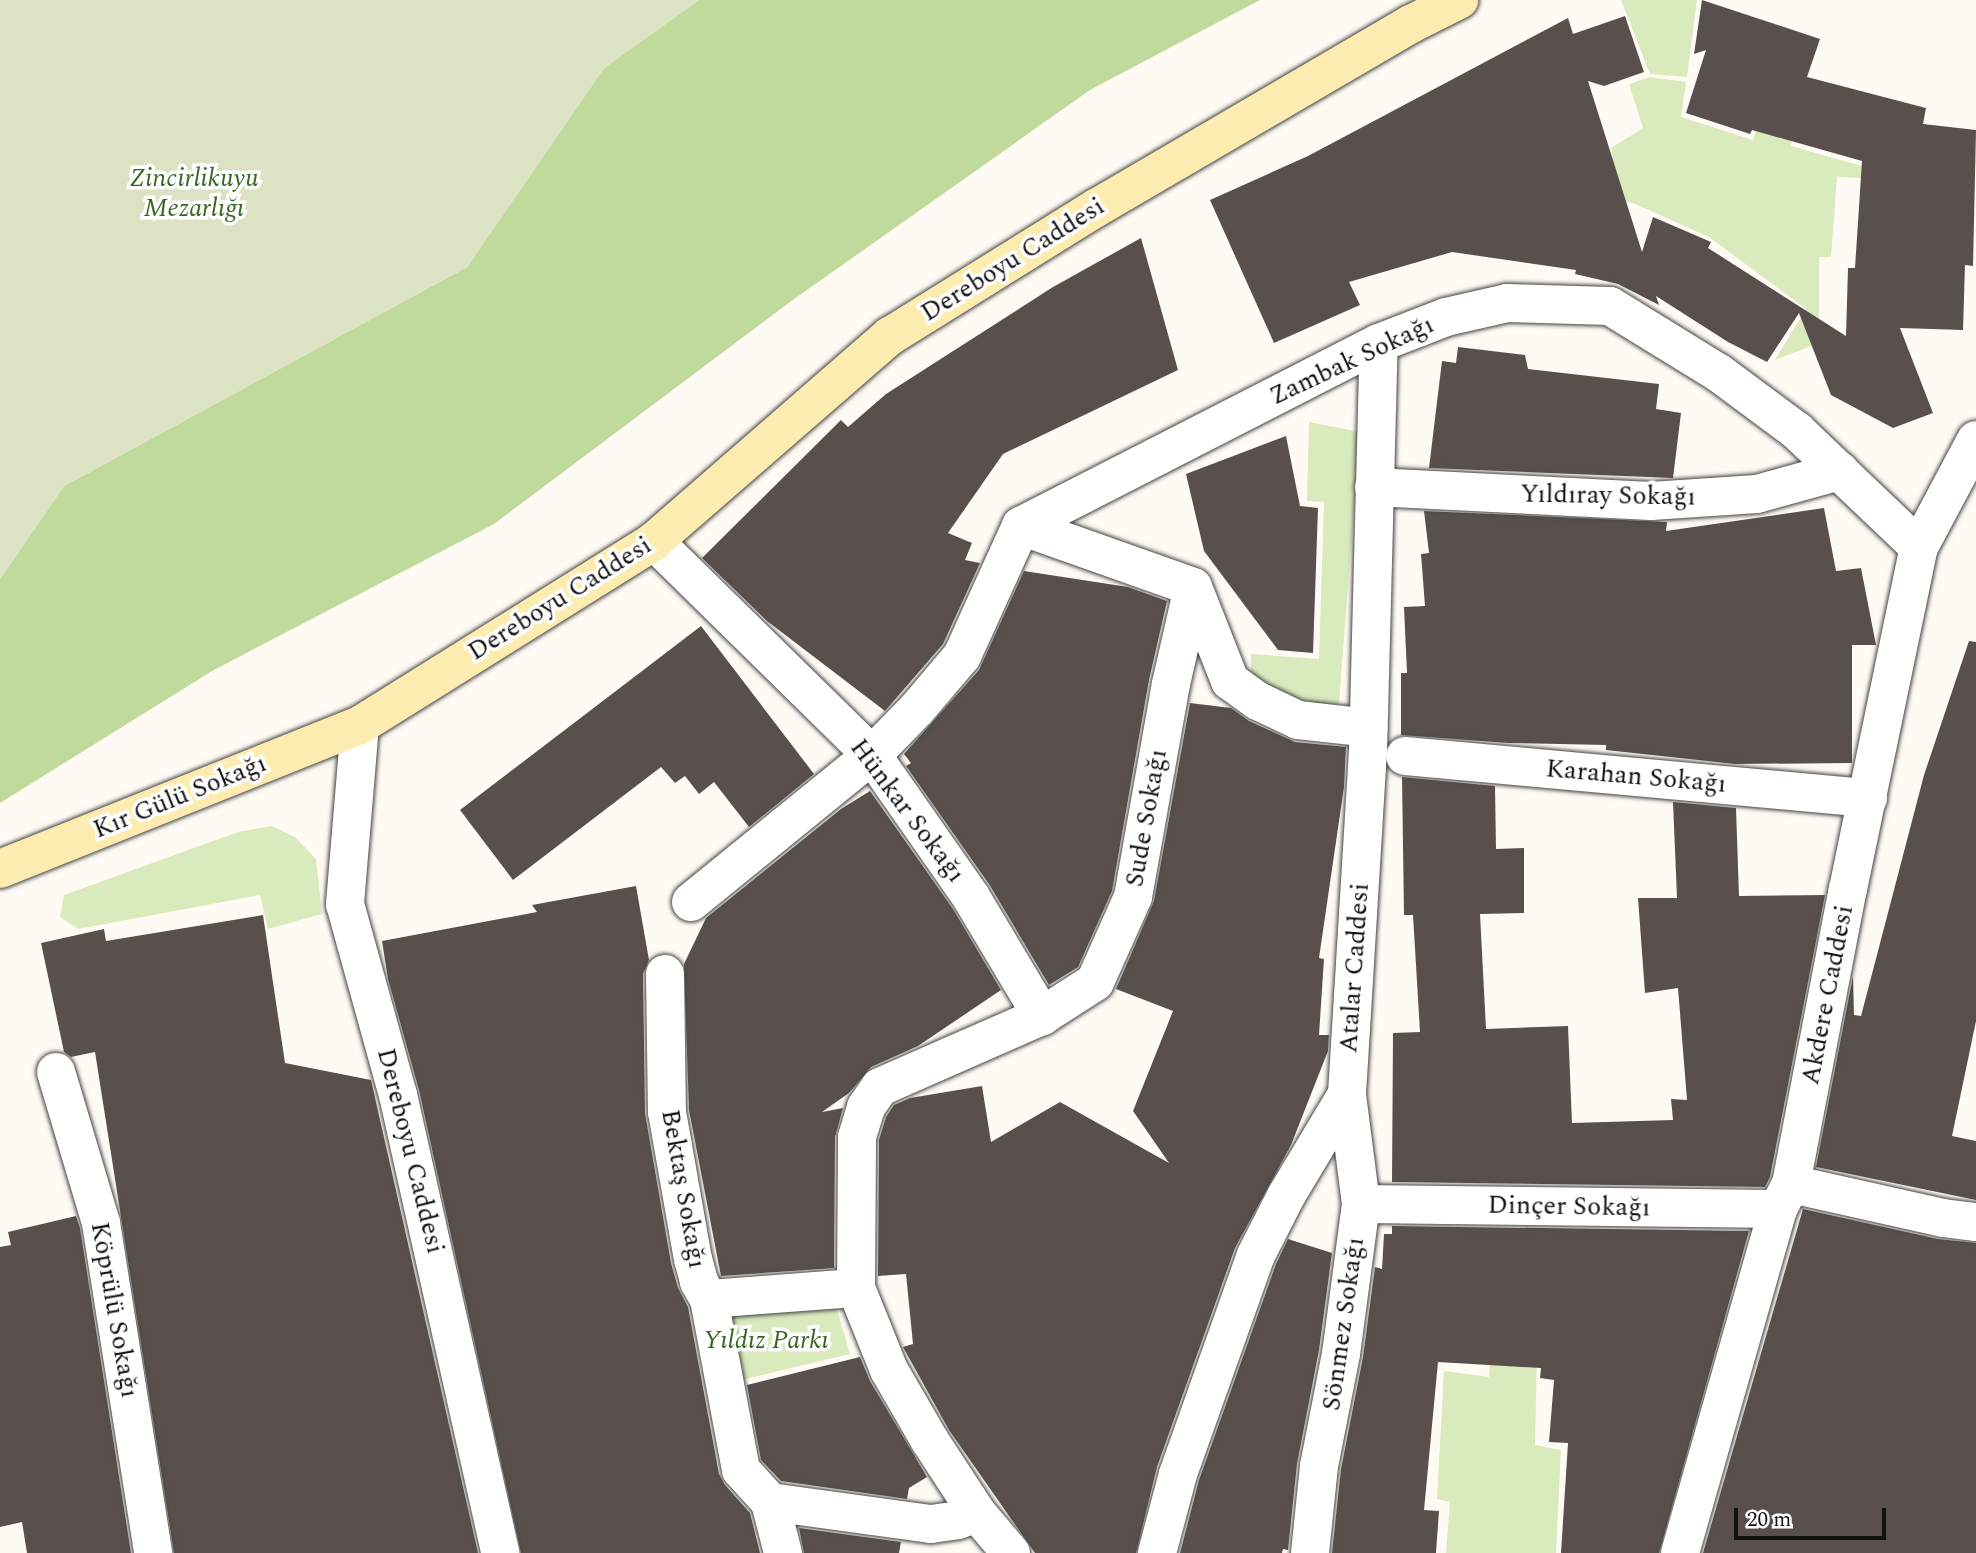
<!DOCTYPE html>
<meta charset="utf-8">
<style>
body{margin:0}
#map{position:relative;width:1976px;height:1553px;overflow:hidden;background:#fffbf4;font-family:Spectral,serif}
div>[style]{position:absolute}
.green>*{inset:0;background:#d9eabd}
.forest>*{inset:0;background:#c0da9c}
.cemetery>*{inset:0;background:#dce2c4}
.building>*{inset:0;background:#59504d}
.roads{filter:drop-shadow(0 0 2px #434343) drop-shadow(0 0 2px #434343)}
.minor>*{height:38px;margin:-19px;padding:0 19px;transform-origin:19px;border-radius:19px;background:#fff}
.tertiary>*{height:38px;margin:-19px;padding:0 19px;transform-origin:19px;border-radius:19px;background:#fff}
.secondary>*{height:38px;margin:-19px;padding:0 19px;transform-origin:19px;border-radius:19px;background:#fdecb0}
span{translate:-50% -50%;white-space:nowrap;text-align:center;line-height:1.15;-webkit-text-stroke:7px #fff;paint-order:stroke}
.park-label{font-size:26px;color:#386820;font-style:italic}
.street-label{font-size:26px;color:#101010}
.scale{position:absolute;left:1734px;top:1508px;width:152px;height:32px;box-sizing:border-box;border:4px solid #101010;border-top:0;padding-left:9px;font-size:21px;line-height:24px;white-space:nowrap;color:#101010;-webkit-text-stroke:5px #fff;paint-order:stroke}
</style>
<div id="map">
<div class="green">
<div style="clip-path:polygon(1621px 0,1697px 0,1687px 77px,1650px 74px)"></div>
<div style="clip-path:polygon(1650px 77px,1686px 82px,1681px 117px,1753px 140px,1761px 116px,1794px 127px,1791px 146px,1883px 172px,1883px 179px,1837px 177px,1831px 257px,1819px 257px,1819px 343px,1775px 360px,1806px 309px,1709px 237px,1633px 203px,1538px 185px,1539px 178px,1613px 157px,1611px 148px,1643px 128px,1629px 84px)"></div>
<div style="clip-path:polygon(1309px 422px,1360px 432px,1339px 702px,1322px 714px,1295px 710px,1251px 672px,1251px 654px,1319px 659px,1324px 502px,1307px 501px)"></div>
<div style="clip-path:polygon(272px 826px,295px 837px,316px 859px,322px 914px,268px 929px,260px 895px,78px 929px,60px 917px,64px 895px,238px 832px)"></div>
<div style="clip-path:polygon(1495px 1301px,1538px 1305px,1535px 1445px,1561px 1450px,1556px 1553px,1446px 1553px,1450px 1502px,1437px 1499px,1444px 1371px,1489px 1377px)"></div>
<div style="clip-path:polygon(835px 1303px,850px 1354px,733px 1382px,720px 1314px)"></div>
</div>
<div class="forest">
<div style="clip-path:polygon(699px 0,1260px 0,1090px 90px,790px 302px,494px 524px,212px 671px,0 803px,0 579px,64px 486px,467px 267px,604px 68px)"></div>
</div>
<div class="cemetery">
<div style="clip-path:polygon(0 0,699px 0,604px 68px,467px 267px,64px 486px,0 579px)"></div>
</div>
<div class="building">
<div style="clip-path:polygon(1702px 0,1820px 39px,1807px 77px,1926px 108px,1923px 124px,1976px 130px,1973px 266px,1965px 265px,1963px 330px,1900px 328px,1933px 413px,1893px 428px,1831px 395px,1799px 313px,1767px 362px,1728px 342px,1656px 296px,1659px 305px,1618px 284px,1575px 274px,1576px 270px,1452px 252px,1349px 282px,1360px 305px,1274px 343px,1210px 200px,1308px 156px,1568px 18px,1573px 34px,1625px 16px,1644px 72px,1604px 86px,1588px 81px,1642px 252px,1653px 217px,1711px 242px,1708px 248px,1846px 336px,1848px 268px,1855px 268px,1862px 161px,1752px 130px,1750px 134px,1686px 113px,1706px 50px,1694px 54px)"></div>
<div style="clip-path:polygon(1141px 238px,1178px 370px,1003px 454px,948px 533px,972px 543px,965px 560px,980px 563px,943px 644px,885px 711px,767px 621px,702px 558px,841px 420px,848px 427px,886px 394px,1053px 287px)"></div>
<div style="clip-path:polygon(1458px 347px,1525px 355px,1528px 369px,1659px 384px,1656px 409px,1681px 413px,1673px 478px,1429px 468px,1442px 361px,1456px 363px)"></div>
<div style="clip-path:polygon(1286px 436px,1300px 506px,1318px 508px,1313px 653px,1278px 650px,1204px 551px,1186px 474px)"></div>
<div style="clip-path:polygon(1824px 508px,1836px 571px,1861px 568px,1876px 645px,1852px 645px,1852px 763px,1735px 764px,1606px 750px,1606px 745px,1508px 743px,1401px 735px,1401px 673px,1407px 673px,1404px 607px,1425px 606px,1421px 554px,1429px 553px,1424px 511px,1667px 522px,1666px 531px)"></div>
<div style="clip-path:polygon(1024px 571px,1128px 587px,1167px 601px,1149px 680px,1112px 891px,1078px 967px,1049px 985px,989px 884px,906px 766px,911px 763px,904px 754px,979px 670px)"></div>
<div style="clip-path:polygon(701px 626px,814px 774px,749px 827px,714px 782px,699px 794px,685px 776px,675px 783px,661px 767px,513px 880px,460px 810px)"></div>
<div style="clip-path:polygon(1969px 641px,1976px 642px,1976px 1021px,1952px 1136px,1976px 1141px,1976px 1200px,1816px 1167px,1853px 976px,1854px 1015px,1861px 1016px,1924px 775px)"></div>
<div style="clip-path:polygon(1190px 703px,1231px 708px,1249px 721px,1295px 742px,1346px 747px,1344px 787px,1319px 958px,1324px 959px,1319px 1035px,1329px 1035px,1328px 1051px,1291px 1145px,1235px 1248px,1157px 1467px,1136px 1553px,1035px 1553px,949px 1430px,903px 1347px,913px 1344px,906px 1274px,878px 1276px,879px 1140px,886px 1117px,894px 1105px,910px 1098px,982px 1086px,991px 1142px,1060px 1102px,1169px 1163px,1133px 1111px,1173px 1011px,1116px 989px,1154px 901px)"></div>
<div style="clip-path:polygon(1402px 777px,1495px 786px,1496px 849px,1524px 848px,1524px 913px,1480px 914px,1486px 1029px,1568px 1026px,1572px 1123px,1673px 1120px,1671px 1099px,1687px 1100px,1678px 988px,1645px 993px,1638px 898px,1677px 898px,1673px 802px,1736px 808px,1739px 896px,1825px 895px,1770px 1177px,1765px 1187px,1392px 1182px,1393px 1033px,1420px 1032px,1413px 915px,1404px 915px)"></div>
<div style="clip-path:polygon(870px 791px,953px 909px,1001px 990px,918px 1046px,871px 1067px,849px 1093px,822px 1112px,843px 1108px,835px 1137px,834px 1268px,721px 1276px,689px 1110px,684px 964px,706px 918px,841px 809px)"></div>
<div style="clip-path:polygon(636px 886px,649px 960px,643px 974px,645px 1113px,671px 1263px,678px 1288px,688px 1307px,719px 1474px,725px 1485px,750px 1513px,760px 1553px,521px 1553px,419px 1090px,388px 979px,382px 941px,537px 912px,532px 905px)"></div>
<div style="clip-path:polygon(263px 915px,285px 1063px,371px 1080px,478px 1553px,174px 1553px,95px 1052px,71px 1057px,64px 1052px,41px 943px,104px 929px,106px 941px)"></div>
<div style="clip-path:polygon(1803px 1209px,1938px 1239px,1976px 1243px,1976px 1553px,1703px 1553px)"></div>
<div style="clip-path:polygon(76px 1216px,80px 1228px,131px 1553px,27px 1553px,22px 1522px,0 1527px,0 1247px,11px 1245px,8px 1232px)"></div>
<div style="clip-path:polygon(1392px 1226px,1749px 1231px,1659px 1553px,1561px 1553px,1568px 1443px,1549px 1442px,1554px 1380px,1540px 1378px,1541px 1368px,1438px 1362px,1424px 1510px,1439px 1511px,1436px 1553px,1332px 1553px,1341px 1469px,1363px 1357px,1375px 1267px,1382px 1269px,1384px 1234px,1392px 1234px)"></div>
<div style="clip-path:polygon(1288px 1239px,1332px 1253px,1319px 1350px,1297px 1464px,1288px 1550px,1283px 1549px,1282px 1553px,1180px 1553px,1199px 1480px,1276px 1264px)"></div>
<div style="clip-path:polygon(860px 1357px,870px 1381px,927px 1477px,909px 1488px,907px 1499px,781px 1481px,761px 1460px,747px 1385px)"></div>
<div style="clip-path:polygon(799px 1528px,901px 1542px,899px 1553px,804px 1553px)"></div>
</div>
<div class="roads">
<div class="minor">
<div style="left:1374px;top:487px;width:277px;rotate:2.9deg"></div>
<div style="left:1651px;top:501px;width:106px;rotate:-3.8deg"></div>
<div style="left:1757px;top:494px;width:86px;rotate:-15.5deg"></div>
<div style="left:1021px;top:526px;width:402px;rotate:-27.1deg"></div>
<div style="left:1379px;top:343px;width:72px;rotate:-21.2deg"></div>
<div style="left:1446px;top:317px;width:63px;rotate:-12.9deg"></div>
<div style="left:1507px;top:303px;width:103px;rotate:1.7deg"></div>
<div style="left:1610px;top:306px;width:128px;rotate:31.6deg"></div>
<div style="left:1719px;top:373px;width:97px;rotate:36.6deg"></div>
<div style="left:1797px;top:431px;width:168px;rotate:43.6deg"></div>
<div style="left:1021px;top:526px;width:182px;rotate:19.5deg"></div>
<div style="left:654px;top:541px;width:305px;rotate:44.5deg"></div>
<div style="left:872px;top:755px;width:173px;rotate:55.1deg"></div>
<div style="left:971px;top:897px;width:139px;rotate:59.2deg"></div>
<div style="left:1193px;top:587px;width:101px;rotate:68.5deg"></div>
<div style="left:1230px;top:681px;width:34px;rotate:36deg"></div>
<div style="left:1258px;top:701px;width:44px;rotate:25.4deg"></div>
<div style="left:1298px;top:720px;width:71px;rotate:6.4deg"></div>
<div style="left:1405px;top:756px;width:465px;rotate:5.2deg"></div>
<div style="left:691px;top:902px;width:233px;rotate:-39.1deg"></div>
<div style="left:872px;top:755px;width:64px;rotate:-45.6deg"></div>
<div style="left:917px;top:709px;width:70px;rotate:-49.7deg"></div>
<div style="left:962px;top:656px;width:143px;rotate:-65.6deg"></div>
<div style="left:665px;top:974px;width:138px;rotate:89.2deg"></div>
<div style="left:667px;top:1112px;width:149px;rotate:80deg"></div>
<div style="left:693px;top:1259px;width:24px;rotate:75deg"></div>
<div style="left:699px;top:1282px;width:20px;rotate:60deg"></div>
<div style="left:709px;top:1299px;width:174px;rotate:79.4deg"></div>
<div style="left:741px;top:1470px;width:43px;rotate:47.8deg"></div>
<div style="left:770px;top:1502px;width:53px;rotate:75.7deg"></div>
<div style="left:56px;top:1072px;width:158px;rotate:73.4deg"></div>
<div style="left:101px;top:1223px;width:334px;rotate:81deg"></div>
<div style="left:1791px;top:1184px;width:156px;rotate:12.6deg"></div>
<div style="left:1943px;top:1218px;width:33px;rotate:7deg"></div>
<div style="left:1361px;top:1204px;width:417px;rotate:0.7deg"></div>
<div style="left:709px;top:1299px;width:147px;rotate:-4.3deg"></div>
<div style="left:770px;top:1502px;width:162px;rotate:7.8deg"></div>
<div style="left:931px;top:1524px;width:27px;rotate:-8deg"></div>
<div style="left:958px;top:1520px;width:20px;rotate:-20deg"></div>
<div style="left:1011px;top:1553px;width:52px;rotate:-130.4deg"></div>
<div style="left:977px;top:1513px;width:86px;rotate:-123.1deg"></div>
<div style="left:930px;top:1441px;width:82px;rotate:-120deg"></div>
<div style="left:889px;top:1370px;width:88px;rotate:-111.9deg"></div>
<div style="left:856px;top:1288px;width:151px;rotate:-89.6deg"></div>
<div style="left:857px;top:1137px;width:31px;rotate:-73deg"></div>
<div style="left:866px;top:1107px;width:24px;rotate:-55deg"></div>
<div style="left:880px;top:1087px;width:177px;rotate:-23.7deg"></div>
<div style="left:1042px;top:1016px;width:63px;rotate:-32.7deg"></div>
<div style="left:1095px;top:982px;width:93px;rotate:-65.9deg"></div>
<div style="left:1133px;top:897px;width:216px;rotate:-79.9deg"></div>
<div style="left:1171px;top:684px;width:99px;rotate:-77.2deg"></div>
<div style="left:1157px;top:1553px;width:82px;rotate:-75.1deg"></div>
<div style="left:1178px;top:1474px;width:232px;rotate:-70.4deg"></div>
<div style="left:1256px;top:1255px;width:66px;rotate:-63deg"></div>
<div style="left:1286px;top:1196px;width:119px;rotate:-59.1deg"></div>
<div style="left:1347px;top:1094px;width:343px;rotate:-86.5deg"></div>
<div style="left:1368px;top:752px;width:409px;rotate:-88.5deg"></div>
<div style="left:1310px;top:1553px;width:87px;rotate:-84.1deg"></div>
<div style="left:1319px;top:1466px;width:114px;rotate:-78.9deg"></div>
<div style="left:1341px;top:1354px;width:151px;rotate:-82.4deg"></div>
<div style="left:1361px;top:1204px;width:111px;rotate:-97.3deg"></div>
<div style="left:1680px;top:1553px;width:358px;rotate:-74.1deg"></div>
<div style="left:1778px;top:1209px;width:28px;rotate:-63deg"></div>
<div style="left:1791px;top:1184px;width:300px;rotate:-79.1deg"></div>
<div style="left:1848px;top:889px;width:349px;rotate:-78.3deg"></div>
<div style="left:1919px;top:547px;width:121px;rotate:-62deg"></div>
</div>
<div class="tertiary">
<div style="left:360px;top:725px;width:180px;rotate:94.8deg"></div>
<div style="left:345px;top:904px;width:198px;rotate:74.5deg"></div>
<div style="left:398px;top:1095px;width:469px;rotate:77.4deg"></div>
</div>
<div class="secondary">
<div style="left:0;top:869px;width:388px;rotate:-21.8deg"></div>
<div style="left:360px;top:725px;width:347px;rotate:-32deg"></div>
<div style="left:654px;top:541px;width:313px;rotate:-41deg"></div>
<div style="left:890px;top:336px;width:243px;rotate:-31.9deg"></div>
<div style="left:1096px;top:208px;width:365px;rotate:-30.3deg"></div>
<div style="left:1411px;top:24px;width:54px;rotate:-26.6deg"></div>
</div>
</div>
<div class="park-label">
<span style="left:194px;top:194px">Zincirlikuyu<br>Mezarlığı</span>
<span style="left:766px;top:1341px">Yıldız Parkı</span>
</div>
<div class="street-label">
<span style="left:1013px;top:260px;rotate:-32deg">Dereboyu Caddesi</span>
<span style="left:1352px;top:361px;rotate:-25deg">Zambak Sokağı</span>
<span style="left:1608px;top:496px;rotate:1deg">Yıldıray Sokağı</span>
<span style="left:560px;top:599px;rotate:-32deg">Dereboyu Caddesi</span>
<span style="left:1636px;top:777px;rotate:5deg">Karahan Sokağı</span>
<span style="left:180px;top:797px;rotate:-22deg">Kır Gülü Sokağı</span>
<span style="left:907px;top:811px;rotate:53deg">Hünkar Sokağı</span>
<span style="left:1147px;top:818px;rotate:-80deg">Sude Sokağı</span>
<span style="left:1355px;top:968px;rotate:-86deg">Atalar Caddesi</span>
<span style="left:1828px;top:995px;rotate:-79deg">Akdere Caddesi</span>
<span style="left:410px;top:1151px;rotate:76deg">Dereboyu Caddesi</span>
<span style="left:683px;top:1189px;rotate:80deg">Bektaş Sokağı</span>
<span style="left:1569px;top:1207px;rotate:1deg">Dinçer Sokağı</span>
<span style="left:114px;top:1310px;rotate:80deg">Köprülü Sokağı</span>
<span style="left:1344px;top:1324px;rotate:-82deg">Sönmez Sokağı</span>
</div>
<div class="scale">20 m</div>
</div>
